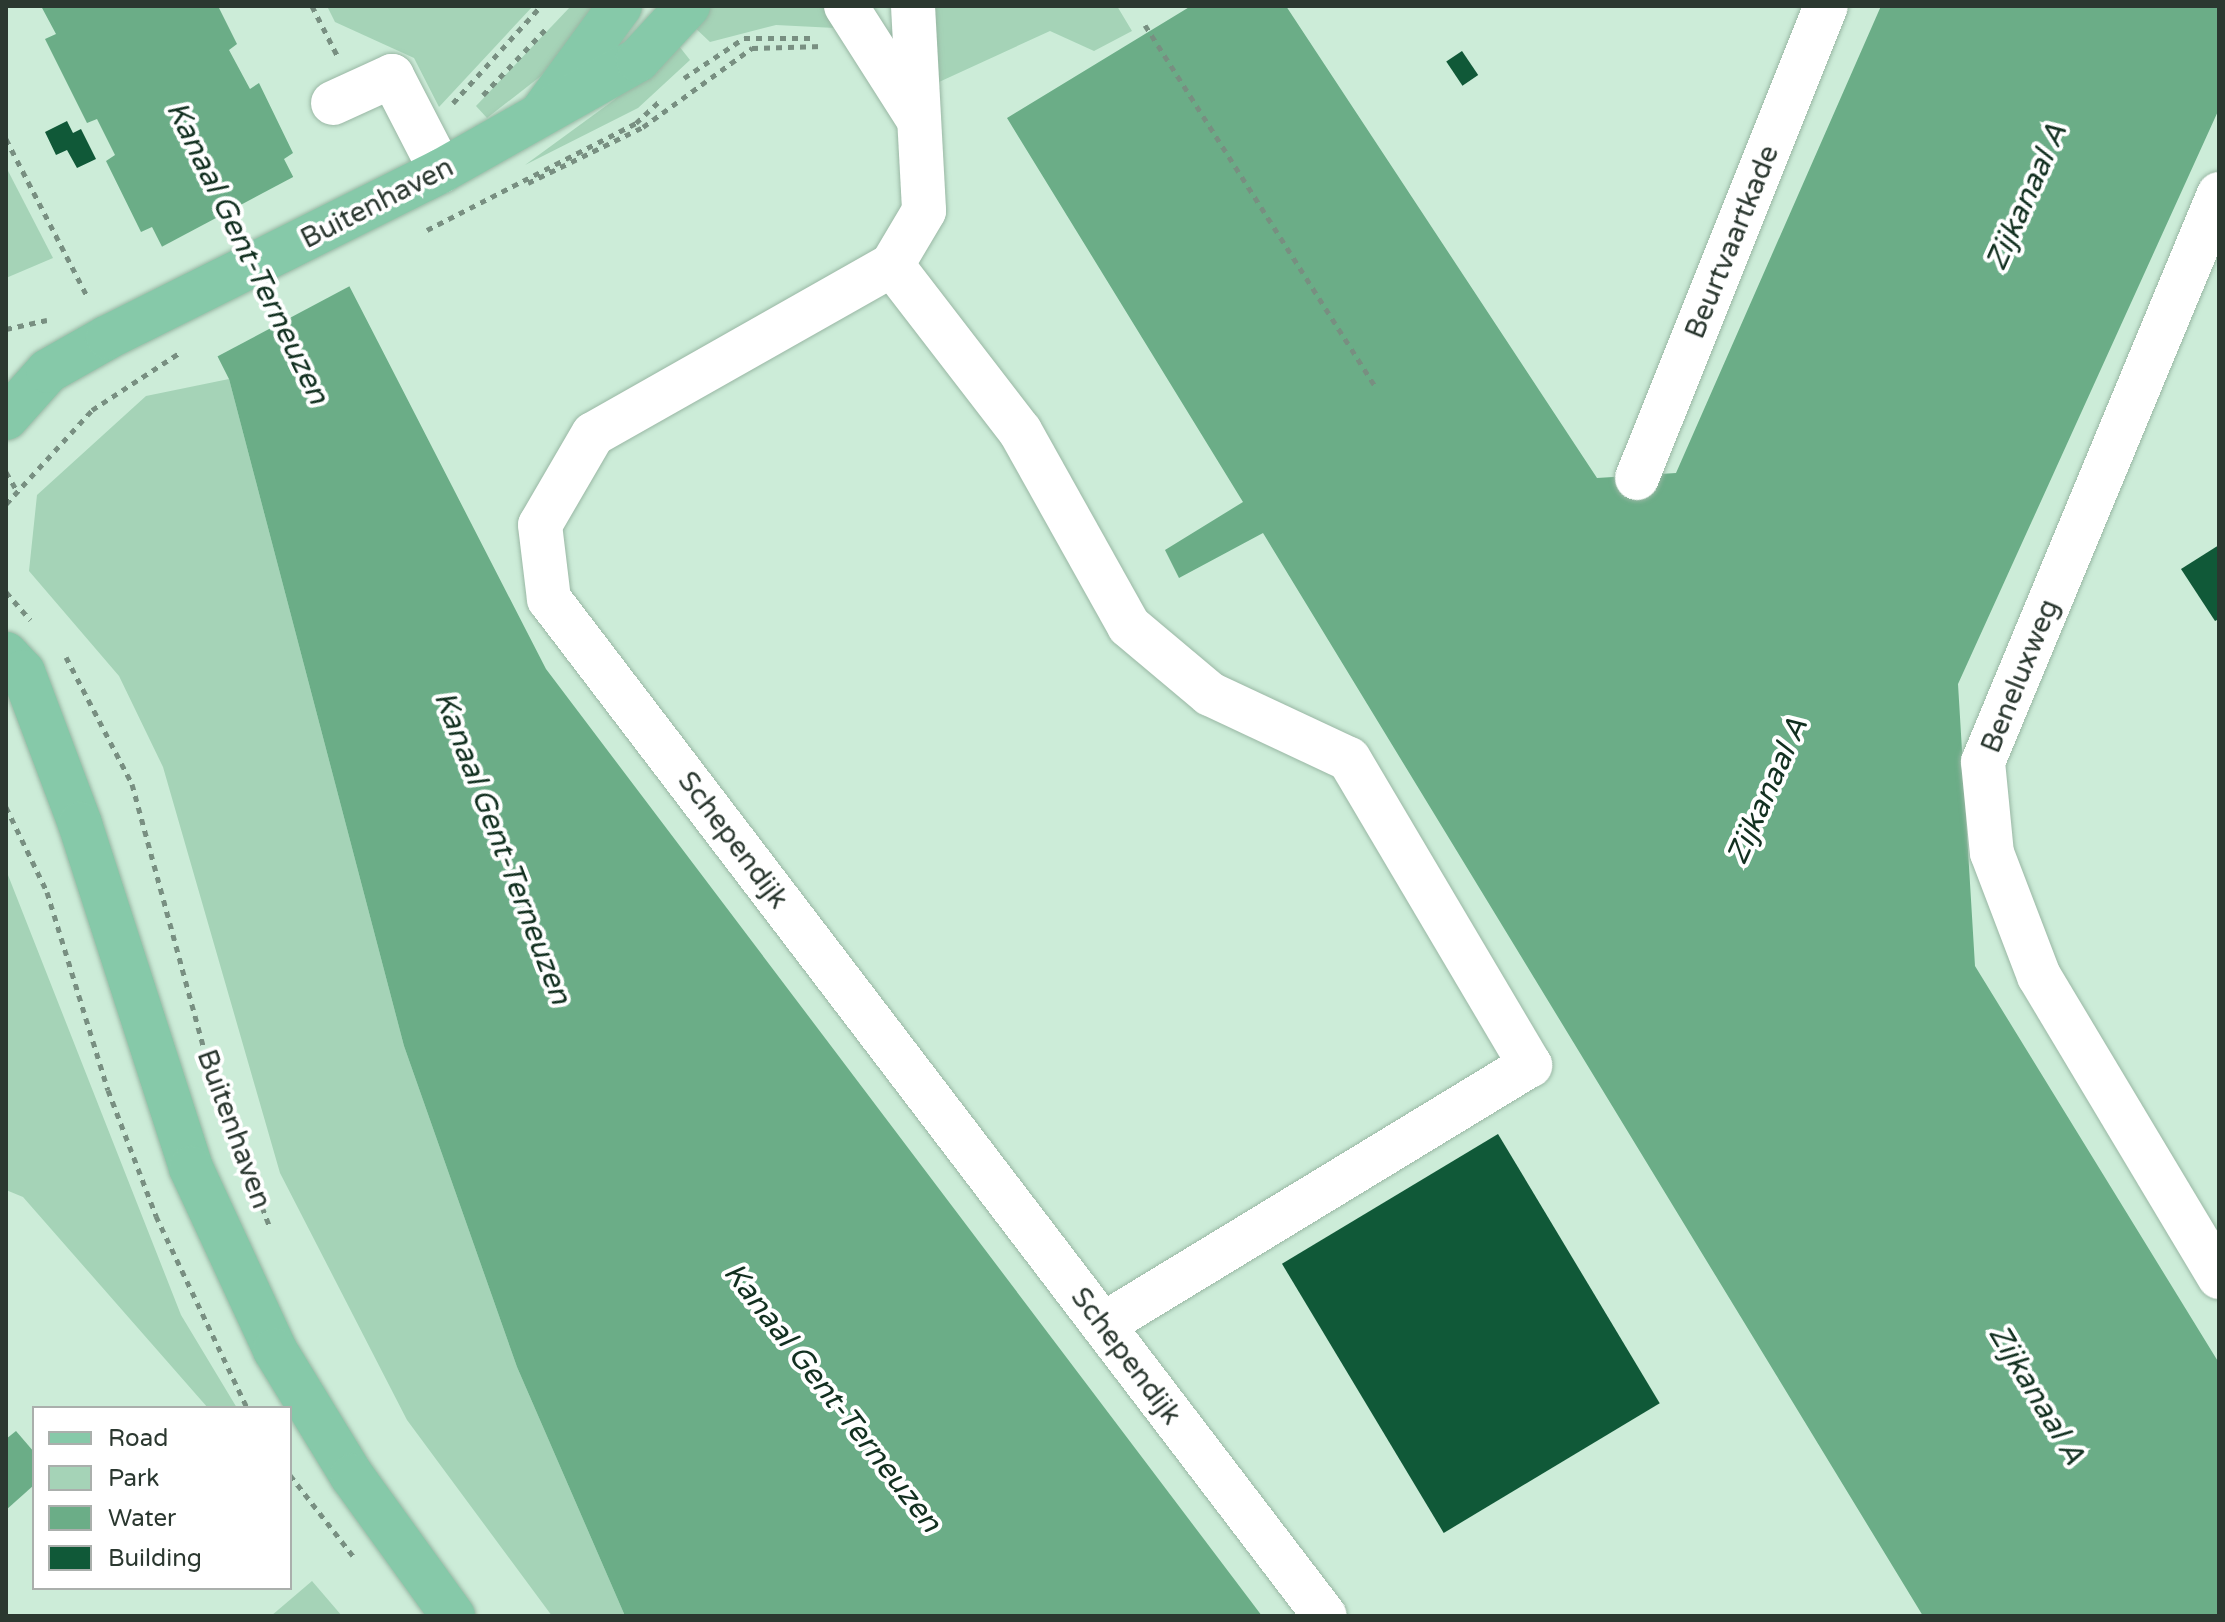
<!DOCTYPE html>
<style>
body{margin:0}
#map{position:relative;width:2225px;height:1622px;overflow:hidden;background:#ccecd8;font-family:"Varela Round",sans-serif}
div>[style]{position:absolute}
.green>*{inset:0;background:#a5d3b7}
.water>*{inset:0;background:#6bad87}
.pier>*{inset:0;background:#ccecd8;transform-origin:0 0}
.building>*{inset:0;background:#105938;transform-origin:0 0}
.path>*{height:5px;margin-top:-2.5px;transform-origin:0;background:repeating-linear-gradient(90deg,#788f81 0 6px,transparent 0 12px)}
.roads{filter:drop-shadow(0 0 2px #99b7a4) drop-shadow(0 0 2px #99b7a4)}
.minor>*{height:44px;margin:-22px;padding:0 22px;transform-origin:22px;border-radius:22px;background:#fff}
.major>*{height:44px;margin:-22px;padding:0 22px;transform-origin:22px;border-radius:22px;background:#86c9a9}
span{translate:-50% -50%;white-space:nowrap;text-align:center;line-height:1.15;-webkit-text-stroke:8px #fff;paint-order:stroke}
.street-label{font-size:28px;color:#2b3830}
.water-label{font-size:30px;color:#123020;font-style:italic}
.frame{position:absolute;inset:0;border:8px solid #2b3830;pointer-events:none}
.legend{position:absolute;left:32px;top:1406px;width:260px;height:184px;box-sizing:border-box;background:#fff;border:2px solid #aaafac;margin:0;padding:10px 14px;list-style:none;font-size:24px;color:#2b3830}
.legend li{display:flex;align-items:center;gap:16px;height:40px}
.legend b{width:40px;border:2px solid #aaafac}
</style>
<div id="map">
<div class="green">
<div style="clip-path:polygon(327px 6px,533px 6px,439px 107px,414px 58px,335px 22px)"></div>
<div style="clip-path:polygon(571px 6px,602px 6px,541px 76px,487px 118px,476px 106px)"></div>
<div style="clip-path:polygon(708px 6px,830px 6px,835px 28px,776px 25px,710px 42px,691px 24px)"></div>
<div style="clip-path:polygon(937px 6px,1117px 6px,1132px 31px,1094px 51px,1050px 31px,939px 82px,930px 12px)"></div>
<div style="clip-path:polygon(675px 41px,690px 60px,638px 108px,525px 165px,614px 100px)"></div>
<div style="clip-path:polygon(6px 167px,53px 258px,6px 278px)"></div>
<div style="clip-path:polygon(229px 379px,404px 1046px,517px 1367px,625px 1616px,552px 1616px,407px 1420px,280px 1173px,163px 767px,119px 676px,29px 571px,37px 495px,146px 396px)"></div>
<div style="clip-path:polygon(6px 870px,181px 1315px,237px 1408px,208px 1408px,23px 1197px,6px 1190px)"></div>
<div style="clip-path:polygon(312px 1581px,342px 1616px,271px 1616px)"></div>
</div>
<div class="water">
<div style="clip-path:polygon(41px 6px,218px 6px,237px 44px,229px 50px,250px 89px,259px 83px,293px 153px,284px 159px,546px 669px,1262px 1616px,625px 1616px,517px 1367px,404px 1046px,229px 379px,152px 227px,141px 232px,106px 161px,115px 155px,97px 119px,87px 123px,45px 39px,56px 34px)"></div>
<div style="clip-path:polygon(1191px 6px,1286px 6px,1597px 478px,1676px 473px,1881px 6px,2219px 6px,2219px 109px,1958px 684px,1975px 966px,2219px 1363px,2219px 1616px,1923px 1616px,1263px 533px,1179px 578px,1165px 550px,1243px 502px,1007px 118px)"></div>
<div style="clip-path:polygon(16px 1431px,34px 1452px,34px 1485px,6px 1510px,6px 1439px)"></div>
</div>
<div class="pier">
<div style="left:295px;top:176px;width:123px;height:155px;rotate:62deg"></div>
</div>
<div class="building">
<div style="left:1462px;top:51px;width:29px;height:19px;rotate:56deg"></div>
<div style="clip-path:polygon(67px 121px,73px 133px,81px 129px,96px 159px,77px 168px,67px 150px,56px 155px,45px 132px)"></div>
<div style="clip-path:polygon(2219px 545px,2219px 619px,2215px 621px,2181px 569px)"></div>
<div style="left:1498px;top:1134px;width:314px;height:252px;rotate:59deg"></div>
</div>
<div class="path">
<div style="left:312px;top:6px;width:55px;rotate:63deg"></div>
<div style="left:1145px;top:25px;width:428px;rotate:57.5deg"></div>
<div style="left:684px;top:78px;width:72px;rotate:-33.7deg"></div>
<div style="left:744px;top:38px;width:72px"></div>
<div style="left:483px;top:95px;width:90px;rotate:-46.4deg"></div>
<div style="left:453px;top:103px;width:131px;rotate:-47.8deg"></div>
<div style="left:6px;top:139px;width:179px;rotate:62.7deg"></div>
<div style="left:528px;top:183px;width:128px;rotate:-26deg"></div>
<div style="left:643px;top:127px;width:135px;rotate:-35.9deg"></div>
<div style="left:752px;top:48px;width:71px;rotate:-1.6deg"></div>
<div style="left:427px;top:230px;width:235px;rotate:-27.1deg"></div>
<div style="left:636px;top:123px;width:35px;rotate:-43deg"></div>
<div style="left:6px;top:329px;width:42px;rotate:-12.4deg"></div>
<div style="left:6px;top:472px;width:20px;rotate:60deg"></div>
<div style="left:6px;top:504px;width:127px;rotate:-47.5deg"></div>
<div style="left:92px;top:410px;width:104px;rotate:-33.2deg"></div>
<div style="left:6px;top:592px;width:37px;rotate:49deg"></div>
<div style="left:66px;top:657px;width:143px;rotate:62.5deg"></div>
<div style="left:132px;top:784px;width:287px;rotate:74.8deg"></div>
<div style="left:207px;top:1061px;width:175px;rotate:69.3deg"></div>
<div style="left:6px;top:807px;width:94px;rotate:64.2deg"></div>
<div style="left:47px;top:892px;width:207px;rotate:72.9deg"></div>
<div style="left:108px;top:1090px;width:135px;rotate:69.1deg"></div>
<div style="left:156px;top:1216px;width:212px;rotate:64.6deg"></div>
<div style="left:290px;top:1475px;width:103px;rotate:52.1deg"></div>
</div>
<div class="roads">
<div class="minor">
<div style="left:846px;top:6px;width:134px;rotate:57.5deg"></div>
<div style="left:913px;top:6px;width:205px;rotate:86.9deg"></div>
<div style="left:924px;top:211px;width:63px;rotate:120.7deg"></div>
<div style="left:892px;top:265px;width:343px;rotate:150.5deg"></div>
<div style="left:593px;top:434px;width:105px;rotate:120.2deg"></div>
<div style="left:540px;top:525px;width:75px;rotate:83.1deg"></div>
<div style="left:549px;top:599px;width:1279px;rotate:52.66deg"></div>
<div style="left:333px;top:103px;width:65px;rotate:-24.6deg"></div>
<div style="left:392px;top:76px;width:107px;rotate:62.7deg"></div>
<div style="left:2219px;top:194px;width:615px;rotate:112.56deg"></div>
<div style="left:1983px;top:762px;width:91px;rotate:84.4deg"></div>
<div style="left:1992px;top:853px;width:132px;rotate:69.1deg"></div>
<div style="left:2039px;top:976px;width:351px;rotate:59.1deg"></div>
<div style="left:892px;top:265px;width:210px;rotate:52.4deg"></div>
<div style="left:1020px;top:431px;width:223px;rotate:60.8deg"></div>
<div style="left:1129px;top:626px;width:106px;rotate:40deg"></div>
<div style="left:1210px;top:694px;width:153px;rotate:25.1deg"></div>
<div style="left:1349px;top:759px;width:356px;rotate:59.4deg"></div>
<div style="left:1530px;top:1065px;width:500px;rotate:148.7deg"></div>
<div style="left:1637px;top:478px;width:508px;rotate:-68.18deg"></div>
</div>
<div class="major">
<div style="left:543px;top:111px;width:130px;rotate:-53.7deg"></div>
<div style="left:6px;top:418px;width:63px;rotate:-48.2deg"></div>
<div style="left:48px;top:371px;width:69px;rotate:-29.5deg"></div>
<div style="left:108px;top:337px;width:372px;rotate:-26.5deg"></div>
<div style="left:441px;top:171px;width:226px;rotate:-29.4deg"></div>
<div style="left:638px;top:60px;width:74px;rotate:-47.2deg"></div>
<div style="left:6px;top:654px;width:25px;rotate:47deg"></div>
<div style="left:23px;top:672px;width:162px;rotate:69.4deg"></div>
<div style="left:80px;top:824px;width:361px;rotate:72.1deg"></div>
<div style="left:191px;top:1168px;width:200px;rotate:65.2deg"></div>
<div style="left:275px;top:1350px;width:148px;rotate:58.6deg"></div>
<div style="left:352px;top:1476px;width:173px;rotate:54.2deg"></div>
</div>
</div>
<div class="street-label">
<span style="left:377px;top:203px;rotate:-27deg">Buitenhaven</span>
<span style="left:1732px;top:242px;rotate:-68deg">Beurtvaartkade</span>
<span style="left:2020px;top:676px;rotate:-68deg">Beneluxweg</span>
<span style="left:733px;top:840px;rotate:53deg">Schependijk</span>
<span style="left:234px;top:1129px;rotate:70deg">Buitenhaven</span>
<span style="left:1126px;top:1356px;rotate:53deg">Schependijk</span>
</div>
<div class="water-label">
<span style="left:2027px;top:197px;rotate:-66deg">Zijkanaal A</span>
<span style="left:247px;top:253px;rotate:64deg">Kanaal Gent-Terneuzen</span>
<span style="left:1768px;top:791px;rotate:-66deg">Zijkanaal A</span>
<span style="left:502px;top:848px;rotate:69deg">Kanaal Gent-Terneuzen</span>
<span style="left:2036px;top:1395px;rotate:59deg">Zijkanaal A</span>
<span style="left:832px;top:1398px;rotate:52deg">Kanaal Gent-Terneuzen</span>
</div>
<div class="frame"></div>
<ul class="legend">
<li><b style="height:10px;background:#86c9a9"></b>Road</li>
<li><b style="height:22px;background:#a5d3b7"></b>Park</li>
<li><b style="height:22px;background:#6bad87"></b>Water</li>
<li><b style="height:22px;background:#105938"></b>Building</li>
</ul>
</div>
